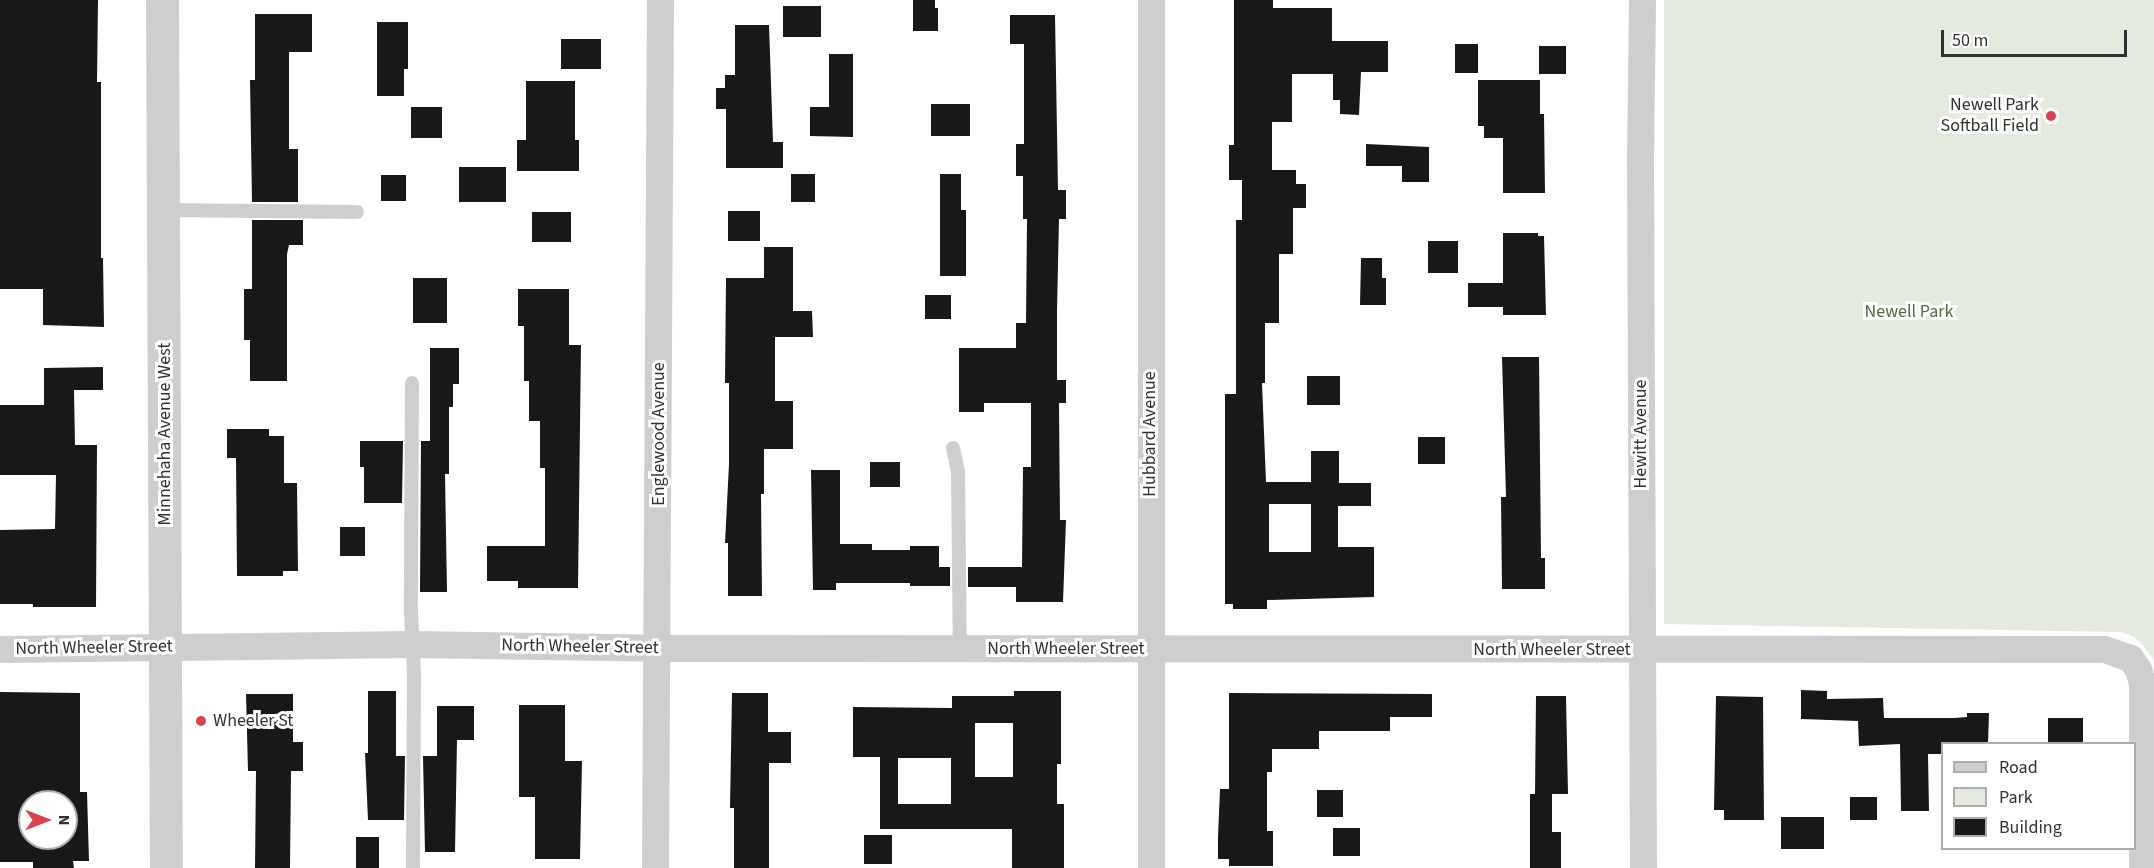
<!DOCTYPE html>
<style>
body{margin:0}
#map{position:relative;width:2154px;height:868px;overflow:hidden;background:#fff;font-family:"Source Sans 3",sans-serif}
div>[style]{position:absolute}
.green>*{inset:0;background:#e4eade}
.building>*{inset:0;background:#181818;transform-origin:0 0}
.service>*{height:14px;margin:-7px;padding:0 7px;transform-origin:7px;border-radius:7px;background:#cecece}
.minor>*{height:27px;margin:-13.5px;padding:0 13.5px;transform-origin:13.5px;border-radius:13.5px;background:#cecece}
.tertiary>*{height:33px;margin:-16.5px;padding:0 16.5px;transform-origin:16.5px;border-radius:16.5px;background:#cecece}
.dots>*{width:16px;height:16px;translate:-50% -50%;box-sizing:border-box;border:3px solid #fff;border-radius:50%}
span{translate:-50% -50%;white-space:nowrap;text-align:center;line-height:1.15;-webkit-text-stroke:6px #fff;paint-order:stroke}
.poi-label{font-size:18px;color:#313131}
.right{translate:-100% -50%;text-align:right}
.left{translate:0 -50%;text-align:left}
.park-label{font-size:18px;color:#556b41}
.street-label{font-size:18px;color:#313131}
.legend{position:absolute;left:1941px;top:742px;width:195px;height:108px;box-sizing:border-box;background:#fff;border:2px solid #adadad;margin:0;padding:8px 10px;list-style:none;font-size:18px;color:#313131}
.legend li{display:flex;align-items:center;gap:12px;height:30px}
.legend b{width:30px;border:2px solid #adadad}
.north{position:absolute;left:18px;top:790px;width:60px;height:60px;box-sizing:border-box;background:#fff;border:2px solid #adadad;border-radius:50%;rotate:90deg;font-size:16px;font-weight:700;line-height:24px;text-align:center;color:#313131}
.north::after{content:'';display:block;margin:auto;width:21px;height:27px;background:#da424f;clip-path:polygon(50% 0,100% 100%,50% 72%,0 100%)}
.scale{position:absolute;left:1941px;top:30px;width:186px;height:27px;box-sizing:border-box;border:3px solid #313131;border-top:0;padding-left:8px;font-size:18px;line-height:21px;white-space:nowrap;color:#313131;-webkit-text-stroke:4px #fff;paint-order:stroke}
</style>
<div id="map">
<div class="green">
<div style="clip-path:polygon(1664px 0,2154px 0,2154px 668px,2153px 659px,2143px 645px,2133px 636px,2121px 632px,1664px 624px)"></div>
</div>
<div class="building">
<div style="clip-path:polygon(0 0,98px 0,97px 82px,101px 82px,101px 258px,103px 258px,104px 327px,43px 325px,43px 289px,0 289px)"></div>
<div style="clip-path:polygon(913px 0,935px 0,935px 8px,938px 8px,938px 31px,913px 31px)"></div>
<div style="clip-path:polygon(evenodd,1234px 0,1273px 0,1273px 8px,1332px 8px,1332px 41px,1388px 41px,1388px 72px,1361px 72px,1359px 115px,1340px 114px,1340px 100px,1333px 100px,1333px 74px,1292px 74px,1292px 122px,1272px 122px,1272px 170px,1296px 170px,1296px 184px,1306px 184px,1306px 208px,1293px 208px,1293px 254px,1279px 254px,1279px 323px,1265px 323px,1265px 383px,1262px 383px,1266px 482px,1311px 482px,1311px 451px,1339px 451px,1339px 483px,1371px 483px,1371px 506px,1338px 506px,1338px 547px,1374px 547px,1374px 597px,1267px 600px,1267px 609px,1233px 609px,1233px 604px,1225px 604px,1225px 394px,1236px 394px,1236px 220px,1242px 220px,1242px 180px,1229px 180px,1229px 145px,1234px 145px,1234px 0,1269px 504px,1311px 504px,1311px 552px,1269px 552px,1269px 504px)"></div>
<div style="left:783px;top:6px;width:38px;height:31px"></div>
<div style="clip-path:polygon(255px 14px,312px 14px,312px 52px,289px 52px,289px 149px,298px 149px,298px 202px,252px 202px,250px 80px,255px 80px)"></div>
<div style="clip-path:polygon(1010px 15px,1055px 15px,1058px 190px,1066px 190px,1066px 219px,1059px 219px,1057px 311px,1057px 380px,1066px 380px,1066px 403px,1059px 403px,1060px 520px,1066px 520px,1063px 602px,1016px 602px,1016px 587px,968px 587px,968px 567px,1022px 567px,1023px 467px,1031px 467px,1031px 403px,984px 403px,984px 412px,959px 412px,959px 348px,1016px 348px,1016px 323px,1026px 323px,1027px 219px,1023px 219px,1023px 176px,1016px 176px,1016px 144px,1024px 144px,1024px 44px,1010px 44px)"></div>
<div style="clip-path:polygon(377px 22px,408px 22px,408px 69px,404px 69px,404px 96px,377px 96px)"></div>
<div style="clip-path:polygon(735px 25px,769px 25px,773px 142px,783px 142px,783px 168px,726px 168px,726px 109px,716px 109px,716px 88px,725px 88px,725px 75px,735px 75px)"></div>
<div style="left:561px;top:39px;width:40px;height:30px"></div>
<div style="left:1455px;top:44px;width:23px;height:29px"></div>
<div style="left:1539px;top:46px;width:27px;height:28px"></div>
<div style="clip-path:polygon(829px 54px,853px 54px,853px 137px,810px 136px,810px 107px,829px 107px)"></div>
<div style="clip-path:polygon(1478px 80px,1540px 80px,1540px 114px,1544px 114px,1545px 193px,1503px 193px,1503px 138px,1484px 138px,1484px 126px,1478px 126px)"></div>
<div style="clip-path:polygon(526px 81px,575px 81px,575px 140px,579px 140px,579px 171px,517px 171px,517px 140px,526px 140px)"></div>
<div style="left:931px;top:104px;width:39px;height:32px"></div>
<div style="left:411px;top:107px;width:31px;height:31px"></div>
<div style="clip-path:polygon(1366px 144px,1429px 147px,1429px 182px,1402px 182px,1402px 166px,1366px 166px)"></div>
<div style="left:459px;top:167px;width:47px;height:35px"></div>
<div style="left:791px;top:174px;width:24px;height:28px"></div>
<div style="clip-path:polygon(940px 174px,961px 174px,961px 210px,966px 210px,966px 276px,940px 276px)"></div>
<div style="left:381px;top:175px;width:25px;height:26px"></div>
<div style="left:728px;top:211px;width:32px;height:30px"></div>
<div style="left:532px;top:212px;width:39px;height:30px"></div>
<div style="clip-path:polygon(252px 220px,303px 220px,303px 245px,289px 245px,287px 254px,287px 381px,250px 381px,250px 340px,244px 340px,244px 289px,252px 289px)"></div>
<div style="clip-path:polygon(1503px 233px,1538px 233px,1538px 236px,1544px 236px,1546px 315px,1503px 315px,1503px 307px,1468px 307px,1468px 283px,1503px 283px)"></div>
<div style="left:1428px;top:241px;width:30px;height:32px"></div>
<div style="clip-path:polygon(764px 247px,793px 247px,793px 311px,812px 311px,813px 337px,775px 337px,775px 401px,793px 401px,793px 449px,764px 449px,764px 494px,761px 494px,762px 596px,728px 596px,728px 543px,725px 543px,729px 464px,729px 383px,725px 383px,726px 278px,764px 278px)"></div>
<div style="clip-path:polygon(1361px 258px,1382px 258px,1382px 278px,1386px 278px,1386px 305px,1360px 305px)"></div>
<div style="left:413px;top:278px;width:34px;height:45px"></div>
<div style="clip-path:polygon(518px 289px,569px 289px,569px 345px,581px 345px,578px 588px,518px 588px,518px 581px,487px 581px,487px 546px,545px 546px,545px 468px,540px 468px,540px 421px,529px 421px,529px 381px,524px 381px,524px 326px,518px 326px)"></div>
<div style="left:925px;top:295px;width:26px;height:24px"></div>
<div style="clip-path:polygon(430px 348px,459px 348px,459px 384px,453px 384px,453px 407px,449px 407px,449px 474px,445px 474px,447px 592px,420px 592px,421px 441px,430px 441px)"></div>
<div style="clip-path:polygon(1502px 357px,1539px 357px,1541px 558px,1545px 558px,1545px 589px,1502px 589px,1501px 497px,1506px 497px)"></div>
<div style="clip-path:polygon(103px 367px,103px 390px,74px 390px,75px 445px,97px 445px,96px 607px,33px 607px,33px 604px,0 604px,0 530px,55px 529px,56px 475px,0 475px,0 405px,44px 405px,44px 368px)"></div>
<div style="left:1307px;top:376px;width:33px;height:29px"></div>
<div style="clip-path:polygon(227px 429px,269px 429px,269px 436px,284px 436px,284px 483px,297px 483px,298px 571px,283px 571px,283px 576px,237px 576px,236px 458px,227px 458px)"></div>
<div style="left:1418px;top:437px;width:27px;height:27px"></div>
<div style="clip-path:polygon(360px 441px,403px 441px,402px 503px,364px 503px,364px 467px,360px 467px)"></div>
<div style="left:870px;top:462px;width:30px;height:25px"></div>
<div style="clip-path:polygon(811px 470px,840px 470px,840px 544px,872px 544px,872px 550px,910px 550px,910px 546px,939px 546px,939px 567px,950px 567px,950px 586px,910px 586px,910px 583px,836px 583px,836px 590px,813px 590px)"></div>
<div style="left:340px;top:527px;width:25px;height:29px"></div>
<div style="clip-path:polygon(1801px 690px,1827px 691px,1827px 699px,1883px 698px,1884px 718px,1954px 718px,1967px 717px,1967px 713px,1989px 713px,1988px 744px,1941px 744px,1941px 754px,1928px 754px,1929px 811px,1901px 811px,1900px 744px,1859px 746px,1858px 721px,1801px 719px)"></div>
<div style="clip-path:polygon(368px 691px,396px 691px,396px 756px,405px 756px,404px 820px,368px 820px,365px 753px,368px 753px)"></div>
<div style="clip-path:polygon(evenodd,1014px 691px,1061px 691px,1061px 764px,1057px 764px,1057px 804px,1064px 804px,1064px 868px,1012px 868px,1012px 829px,880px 829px,880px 757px,853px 757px,853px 707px,952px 708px,952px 696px,1014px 696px,1014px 691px,975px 723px,1013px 723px,1013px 777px,975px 777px,975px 723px,1014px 691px,898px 758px,951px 758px,951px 804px,898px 804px,898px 758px)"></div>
<div style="clip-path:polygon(evenodd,0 692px,80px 693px,80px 792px,87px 792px,89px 861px,73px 861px,74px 868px,33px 868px,33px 862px,0 862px,0 692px,30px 802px,66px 802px,66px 838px,30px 838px,30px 802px)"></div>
<div style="clip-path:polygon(732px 693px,768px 693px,768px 732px,791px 732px,791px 763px,769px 763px,769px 868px,734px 868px,734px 808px,730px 808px)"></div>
<div style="clip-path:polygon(1229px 693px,1432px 694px,1432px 717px,1390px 717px,1390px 731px,1319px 731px,1319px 749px,1272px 749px,1272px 772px,1267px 772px,1267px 831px,1273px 831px,1273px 866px,1229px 866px,1229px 859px,1218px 859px,1218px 837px,1220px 789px,1229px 789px)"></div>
<div style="clip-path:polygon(246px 694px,293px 694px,293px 742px,303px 742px,303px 771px,291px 771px,290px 868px,255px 868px,256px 771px,248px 771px)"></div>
<div style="clip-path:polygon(1536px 696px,1566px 696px,1568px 794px,1552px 794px,1552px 832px,1561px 832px,1561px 868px,1530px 868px,1530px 794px,1535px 794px)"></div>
<div style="clip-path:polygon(1716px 696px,1763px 697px,1764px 820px,1724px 820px,1724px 810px,1714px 810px)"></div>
<div style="clip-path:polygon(519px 705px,565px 705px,565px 761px,582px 761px,580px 859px,535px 859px,535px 797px,519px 797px)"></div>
<div style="clip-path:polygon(437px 706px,474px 706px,474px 740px,457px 740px,455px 852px,425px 852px,423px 756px,437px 756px)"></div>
<div style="left:2048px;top:718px;width:35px;height:26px"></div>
<div style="left:1317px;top:790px;width:26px;height:27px"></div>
<div style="left:1850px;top:797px;width:27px;height:23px"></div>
<div style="left:1781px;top:817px;width:43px;height:32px"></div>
<div style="left:1333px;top:828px;width:27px;height:28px"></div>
<div style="left:864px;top:835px;width:28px;height:29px"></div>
<div style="left:356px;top:837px;width:23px;height:31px"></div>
</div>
<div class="service">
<div style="left:164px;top:210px;width:193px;rotate:0.6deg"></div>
<div style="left:412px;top:383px;width:229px;rotate:90.3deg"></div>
<div style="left:411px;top:612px;width:62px;rotate:87.2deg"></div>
<div style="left:414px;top:674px;width:194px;rotate:90.3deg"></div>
<div style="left:953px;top:448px;width:25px;rotate:78deg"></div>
<div style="left:958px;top:472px;width:177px;rotate:89.4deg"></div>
</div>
<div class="minor">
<div style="left:1642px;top:0;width:154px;rotate:90.7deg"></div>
<div style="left:1640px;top:154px;width:714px;rotate:89.76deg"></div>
<div style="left:0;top:649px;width:411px;rotate:-0.7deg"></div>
<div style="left:411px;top:644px;width:246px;rotate:0.9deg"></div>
<div style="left:657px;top:648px;width:1447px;rotate:0.04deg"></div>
<div style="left:2104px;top:649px;width:28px;rotate:19deg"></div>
<div style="left:2130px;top:658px;width:14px;rotate:54deg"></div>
<div style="left:2138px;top:669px;width:15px;rotate:74deg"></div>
<div style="left:2142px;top:683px;width:185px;rotate:90deg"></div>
<div style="left:655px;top:868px;width:868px;rotate:-89.67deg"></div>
<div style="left:1151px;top:868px;width:868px;rotate:-90deg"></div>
</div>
<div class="tertiary">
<div style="left:162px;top:0;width:868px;rotate:89.74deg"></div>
</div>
<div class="dots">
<div style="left:2051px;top:116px;background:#da424f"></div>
<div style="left:201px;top:721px;background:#da424f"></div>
</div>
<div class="poi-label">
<span class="right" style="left:2039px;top:116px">Newell Park<br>Softball Field</span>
<span class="left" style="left:213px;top:721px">Wheeler St</span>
</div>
<div class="park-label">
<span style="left:1909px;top:312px">Newell Park</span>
</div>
<div class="street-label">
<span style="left:165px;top:434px;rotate:-90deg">Minnehaha Avenue West</span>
<span style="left:659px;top:434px;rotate:-90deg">Englewood Avenue</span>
<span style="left:1150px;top:434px;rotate:-90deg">Hubbard Avenue</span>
<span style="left:1641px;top:434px;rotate:-90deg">Hewitt Avenue</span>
<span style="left:580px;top:647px;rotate:1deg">North Wheeler Street</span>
<span style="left:94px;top:648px;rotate:-1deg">North Wheeler Street</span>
<span style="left:1066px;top:649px">North Wheeler Street</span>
<span style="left:1552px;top:650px">North Wheeler Street</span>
</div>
<ul class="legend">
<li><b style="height:8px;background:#cecece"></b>Road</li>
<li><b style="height:16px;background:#e4eade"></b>Park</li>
<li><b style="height:16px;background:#181818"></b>Building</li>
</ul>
<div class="north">N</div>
<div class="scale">50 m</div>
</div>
